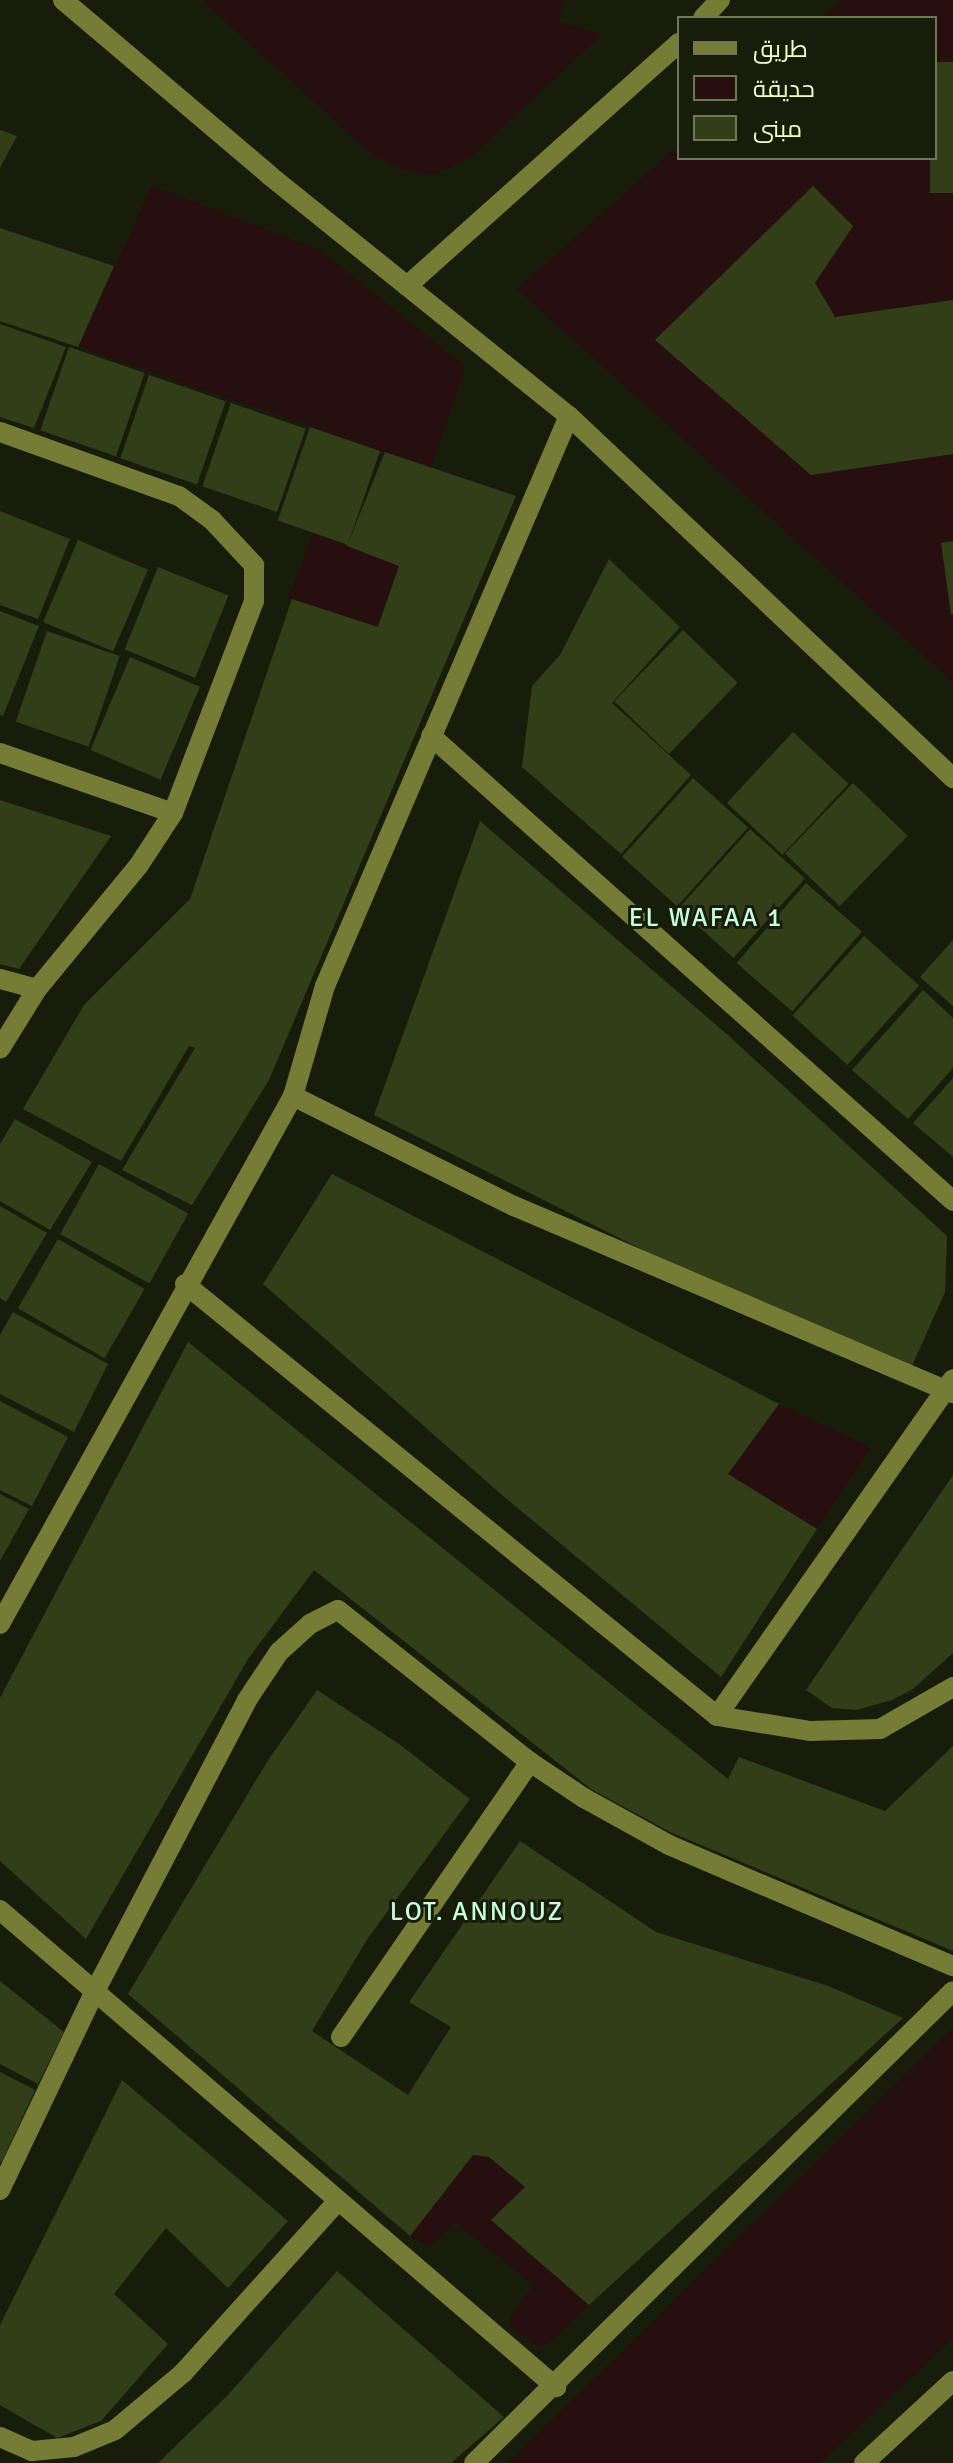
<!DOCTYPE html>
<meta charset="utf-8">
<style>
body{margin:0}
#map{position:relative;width:953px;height:2463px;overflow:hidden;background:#181d0b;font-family:Signika,Cairo,sans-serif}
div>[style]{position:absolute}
.green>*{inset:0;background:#260f0e;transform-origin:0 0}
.building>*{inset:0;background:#323e17;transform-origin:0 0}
.minor>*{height:20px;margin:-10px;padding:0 10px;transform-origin:10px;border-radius:10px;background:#747c35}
span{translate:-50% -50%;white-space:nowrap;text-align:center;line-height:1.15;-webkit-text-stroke:6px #181d0b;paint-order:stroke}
.quarter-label{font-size:26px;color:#c8ffe1;letter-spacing:2px}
.legend{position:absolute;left:677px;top:16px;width:260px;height:144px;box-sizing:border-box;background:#181d0b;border:2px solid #707756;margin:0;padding:10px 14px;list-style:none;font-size:24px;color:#f4ffc6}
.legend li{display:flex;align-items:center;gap:16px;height:40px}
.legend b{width:40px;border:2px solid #707756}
</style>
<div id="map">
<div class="green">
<div style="clip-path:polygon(202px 0,565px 0,558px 21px,601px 35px,469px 159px,432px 175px,400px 169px,374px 156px)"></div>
<div style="clip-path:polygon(841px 0,953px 0,953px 682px,517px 289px,679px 145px,679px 158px,935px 158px,935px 18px,821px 18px)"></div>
<div style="clip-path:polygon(152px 186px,320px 250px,466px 367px,431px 468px,78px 347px)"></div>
<div style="left:313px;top:533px;width:92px;height:69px;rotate:21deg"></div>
<div style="clip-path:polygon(779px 1404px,871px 1448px,817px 1529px,728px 1474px)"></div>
<div style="clip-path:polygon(953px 2028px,953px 2338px,820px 2463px,508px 2463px)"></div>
<div style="clip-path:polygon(473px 2155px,489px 2157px,525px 2187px,491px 2221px,589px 2305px,548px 2344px,538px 2347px,510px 2326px,510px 2317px,534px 2285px,456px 2223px,429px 2246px,410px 2236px)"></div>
</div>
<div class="building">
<div style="left:953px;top:62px;width:131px;height:23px;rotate:90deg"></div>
<div style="clip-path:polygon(0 130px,17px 136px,0 168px)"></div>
<div style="clip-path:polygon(813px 186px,853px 226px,815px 283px,835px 317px,953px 300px,953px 454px,811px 475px,655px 340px)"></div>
<div style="clip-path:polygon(0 228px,114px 266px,78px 347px,0 321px)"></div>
<div style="clip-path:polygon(0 324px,66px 347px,34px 428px,0 417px)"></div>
<div style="left:69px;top:347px;width:80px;height:88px;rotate:19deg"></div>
<div style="left:149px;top:375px;width:81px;height:88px;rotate:19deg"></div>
<div style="left:231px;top:403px;width:79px;height:88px;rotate:19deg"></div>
<div style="left:310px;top:427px;width:74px;height:99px;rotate:19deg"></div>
<div style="clip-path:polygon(385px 452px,516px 496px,269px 1080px,192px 1205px,122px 1170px,195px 1048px,189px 1046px,121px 1161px,23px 1109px,84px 1005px,190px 899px,292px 599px,378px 627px,399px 566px,347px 546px)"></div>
<div style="clip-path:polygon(0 511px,70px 539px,38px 619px,0 605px)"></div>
<div style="left:78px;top:540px;width:76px;height:89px;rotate:23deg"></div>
<div style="clip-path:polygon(953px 541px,953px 614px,951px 615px,941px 543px)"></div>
<div style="clip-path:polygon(609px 559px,680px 627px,612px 703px,691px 775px,621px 854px,522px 767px,532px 686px,560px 655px)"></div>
<div style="left:158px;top:567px;width:76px;height:89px;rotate:22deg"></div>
<div style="clip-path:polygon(0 611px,39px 626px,3px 716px,0 715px)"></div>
<div style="left:683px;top:630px;width:76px;height:99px;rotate:44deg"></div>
<div style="left:47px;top:631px;width:77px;height:96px;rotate:19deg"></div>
<div style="left:130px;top:657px;width:76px;height:101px;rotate:23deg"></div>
<div style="left:793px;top:732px;width:76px;height:97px;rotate:43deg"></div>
<div style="left:693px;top:778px;width:74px;height:106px;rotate:42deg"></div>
<div style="left:853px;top:783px;width:76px;height:98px;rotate:44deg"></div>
<div style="clip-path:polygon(0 800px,111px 836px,19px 969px,0 964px)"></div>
<div style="clip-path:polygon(480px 821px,730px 1037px,947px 1236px,945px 1292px,912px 1366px,717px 1287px,374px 1115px)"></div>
<div style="left:750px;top:829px;width:74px;height:107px;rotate:42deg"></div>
<div style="left:806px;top:883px;width:74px;height:106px;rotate:41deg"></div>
<div style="left:864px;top:936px;width:74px;height:107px;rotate:42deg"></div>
<div style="clip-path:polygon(953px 940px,953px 1006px,920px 977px)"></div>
<div style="clip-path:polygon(923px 990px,953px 1018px,953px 1068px,908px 1119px,852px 1070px)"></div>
<div style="clip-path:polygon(953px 1078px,953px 1157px,913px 1123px)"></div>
<div style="clip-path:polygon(15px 1119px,92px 1162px,50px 1230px,0 1201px,0 1144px)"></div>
<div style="left:99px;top:1164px;width:102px;height:80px;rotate:29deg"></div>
<div style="clip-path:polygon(332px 1174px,779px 1404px,728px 1474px,817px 1529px,721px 1677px,502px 1495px,263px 1284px)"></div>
<div style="clip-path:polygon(0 1206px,47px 1233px,6px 1302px,0 1298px)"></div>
<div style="left:58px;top:1239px;width:100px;height:80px;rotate:30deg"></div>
<div style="clip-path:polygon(13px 1312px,108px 1364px,74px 1432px,0 1394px,0 1335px)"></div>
<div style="clip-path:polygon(188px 1342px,728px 1779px,739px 1757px,885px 1811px,953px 1746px,953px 1951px,670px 1832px,591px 1789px,314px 1570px,248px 1659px,86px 1939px,0 1861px,0 1698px)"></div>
<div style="clip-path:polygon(0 1401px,68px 1437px,32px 1506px,0 1490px)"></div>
<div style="clip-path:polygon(953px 1475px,953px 1653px,913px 1689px,892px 1700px,856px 1710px,832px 1708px,806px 1690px)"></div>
<div style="clip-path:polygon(0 1494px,29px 1509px,0 1561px)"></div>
<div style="clip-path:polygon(317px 1690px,399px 1744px,470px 1799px,368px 1938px,312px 2031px,408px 2095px,451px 2027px,409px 2002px,520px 1841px,656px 1932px,828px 1986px,903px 2018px,589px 2305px,491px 2220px,525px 2187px,489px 2157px,473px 2155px,410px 2236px,128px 1994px,267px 1762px)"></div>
<div style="clip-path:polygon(0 1981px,64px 2032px,38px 2084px,0 2064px)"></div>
<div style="clip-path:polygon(0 2072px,35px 2090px,2px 2162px,0 2161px)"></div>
<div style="clip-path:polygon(122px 2080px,288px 2221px,228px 2288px,166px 2228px,114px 2294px,168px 2344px,101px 2421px,57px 2438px,0 2405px,0 2325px)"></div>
<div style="clip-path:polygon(337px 2271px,504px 2417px,451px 2463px,158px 2463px,228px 2395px)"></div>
</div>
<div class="minor">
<div style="left:63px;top:0;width:270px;rotate:40.3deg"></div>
<div style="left:269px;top:175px;width:385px;rotate:38.8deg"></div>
<div style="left:569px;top:416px;width:528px;rotate:43.31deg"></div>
<div style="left:703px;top:18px;width:25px;rotate:-47deg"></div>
<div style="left:407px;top:286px;width:365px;rotate:-41.8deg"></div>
<div style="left:0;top:432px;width:190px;rotate:19.7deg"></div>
<div style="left:179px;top:496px;width:41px;rotate:36deg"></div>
<div style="left:212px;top:520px;width:62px;rotate:47deg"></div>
<div style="left:254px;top:565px;width:36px;rotate:90deg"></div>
<div style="left:254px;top:601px;width:227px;rotate:110.9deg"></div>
<div style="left:431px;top:736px;width:699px;rotate:41.69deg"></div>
<div style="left:0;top:753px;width:183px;rotate:19.1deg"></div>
<div style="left:173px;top:813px;width:62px;rotate:123.2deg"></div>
<div style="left:139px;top:865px;width:161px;rotate:129.4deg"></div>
<div style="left:37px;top:989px;width:70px;rotate:121.7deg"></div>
<div style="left:0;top:979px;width:38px;rotate:15deg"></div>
<div style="left:293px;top:1096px;width:247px;rotate:26.5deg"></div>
<div style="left:514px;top:1206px;width:477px;rotate:23.1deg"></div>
<div style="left:185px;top:1284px;width:685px;rotate:39.08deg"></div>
<div style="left:717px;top:1716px;width:95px;rotate:9.1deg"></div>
<div style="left:811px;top:1731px;width:69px;rotate:-1.7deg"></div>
<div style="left:880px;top:1729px;width:84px;rotate:-29.9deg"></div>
<div style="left:0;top:1624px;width:604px;rotate:-60.97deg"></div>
<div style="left:293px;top:1096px;width:115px;rotate:-73.8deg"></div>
<div style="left:325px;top:986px;width:620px;rotate:-66.83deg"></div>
<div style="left:717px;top:1716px;width:411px;rotate:-55deg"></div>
<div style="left:0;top:1910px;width:733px;rotate:40.63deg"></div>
<div style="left:341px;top:2037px;width:334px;rotate:-55.5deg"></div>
<div style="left:0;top:2190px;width:218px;rotate:-64.5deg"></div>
<div style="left:94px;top:1993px;width:331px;rotate:-62.4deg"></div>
<div style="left:247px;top:1700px;width:58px;rotate:-56.3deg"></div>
<div style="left:279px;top:1652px;width:42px;rotate:-42.1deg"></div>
<div style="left:310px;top:1624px;width:31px;rotate:-27deg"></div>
<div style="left:338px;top:1610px;width:245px;rotate:38.4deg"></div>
<div style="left:530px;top:1762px;width:65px;rotate:33.7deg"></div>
<div style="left:584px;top:1798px;width:97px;rotate:28.9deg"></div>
<div style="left:669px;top:1845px;width:309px;rotate:23.1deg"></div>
<div style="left:0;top:2437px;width:35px;rotate:24deg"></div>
<div style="left:32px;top:2451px;width:42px;rotate:-5.4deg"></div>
<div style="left:74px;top:2447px;width:44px;rotate:-22.5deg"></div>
<div style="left:115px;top:2430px;width:89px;rotate:-40deg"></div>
<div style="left:183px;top:2373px;width:232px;rotate:-48deg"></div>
<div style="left:474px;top:2463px;width:672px;rotate:-44.58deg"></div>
<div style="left:864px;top:2463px;width:121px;rotate:-42.7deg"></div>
</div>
<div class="quarter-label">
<span style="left:706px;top:919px">EL WAFAA 1</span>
<span style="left:477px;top:1913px">LOT. ANNOUZ</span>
</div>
<ul class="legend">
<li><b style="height:10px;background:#747c35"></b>طريق</li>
<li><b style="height:22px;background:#260f0e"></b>حديقة</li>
<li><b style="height:22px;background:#323e17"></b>مبنى</li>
</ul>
</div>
